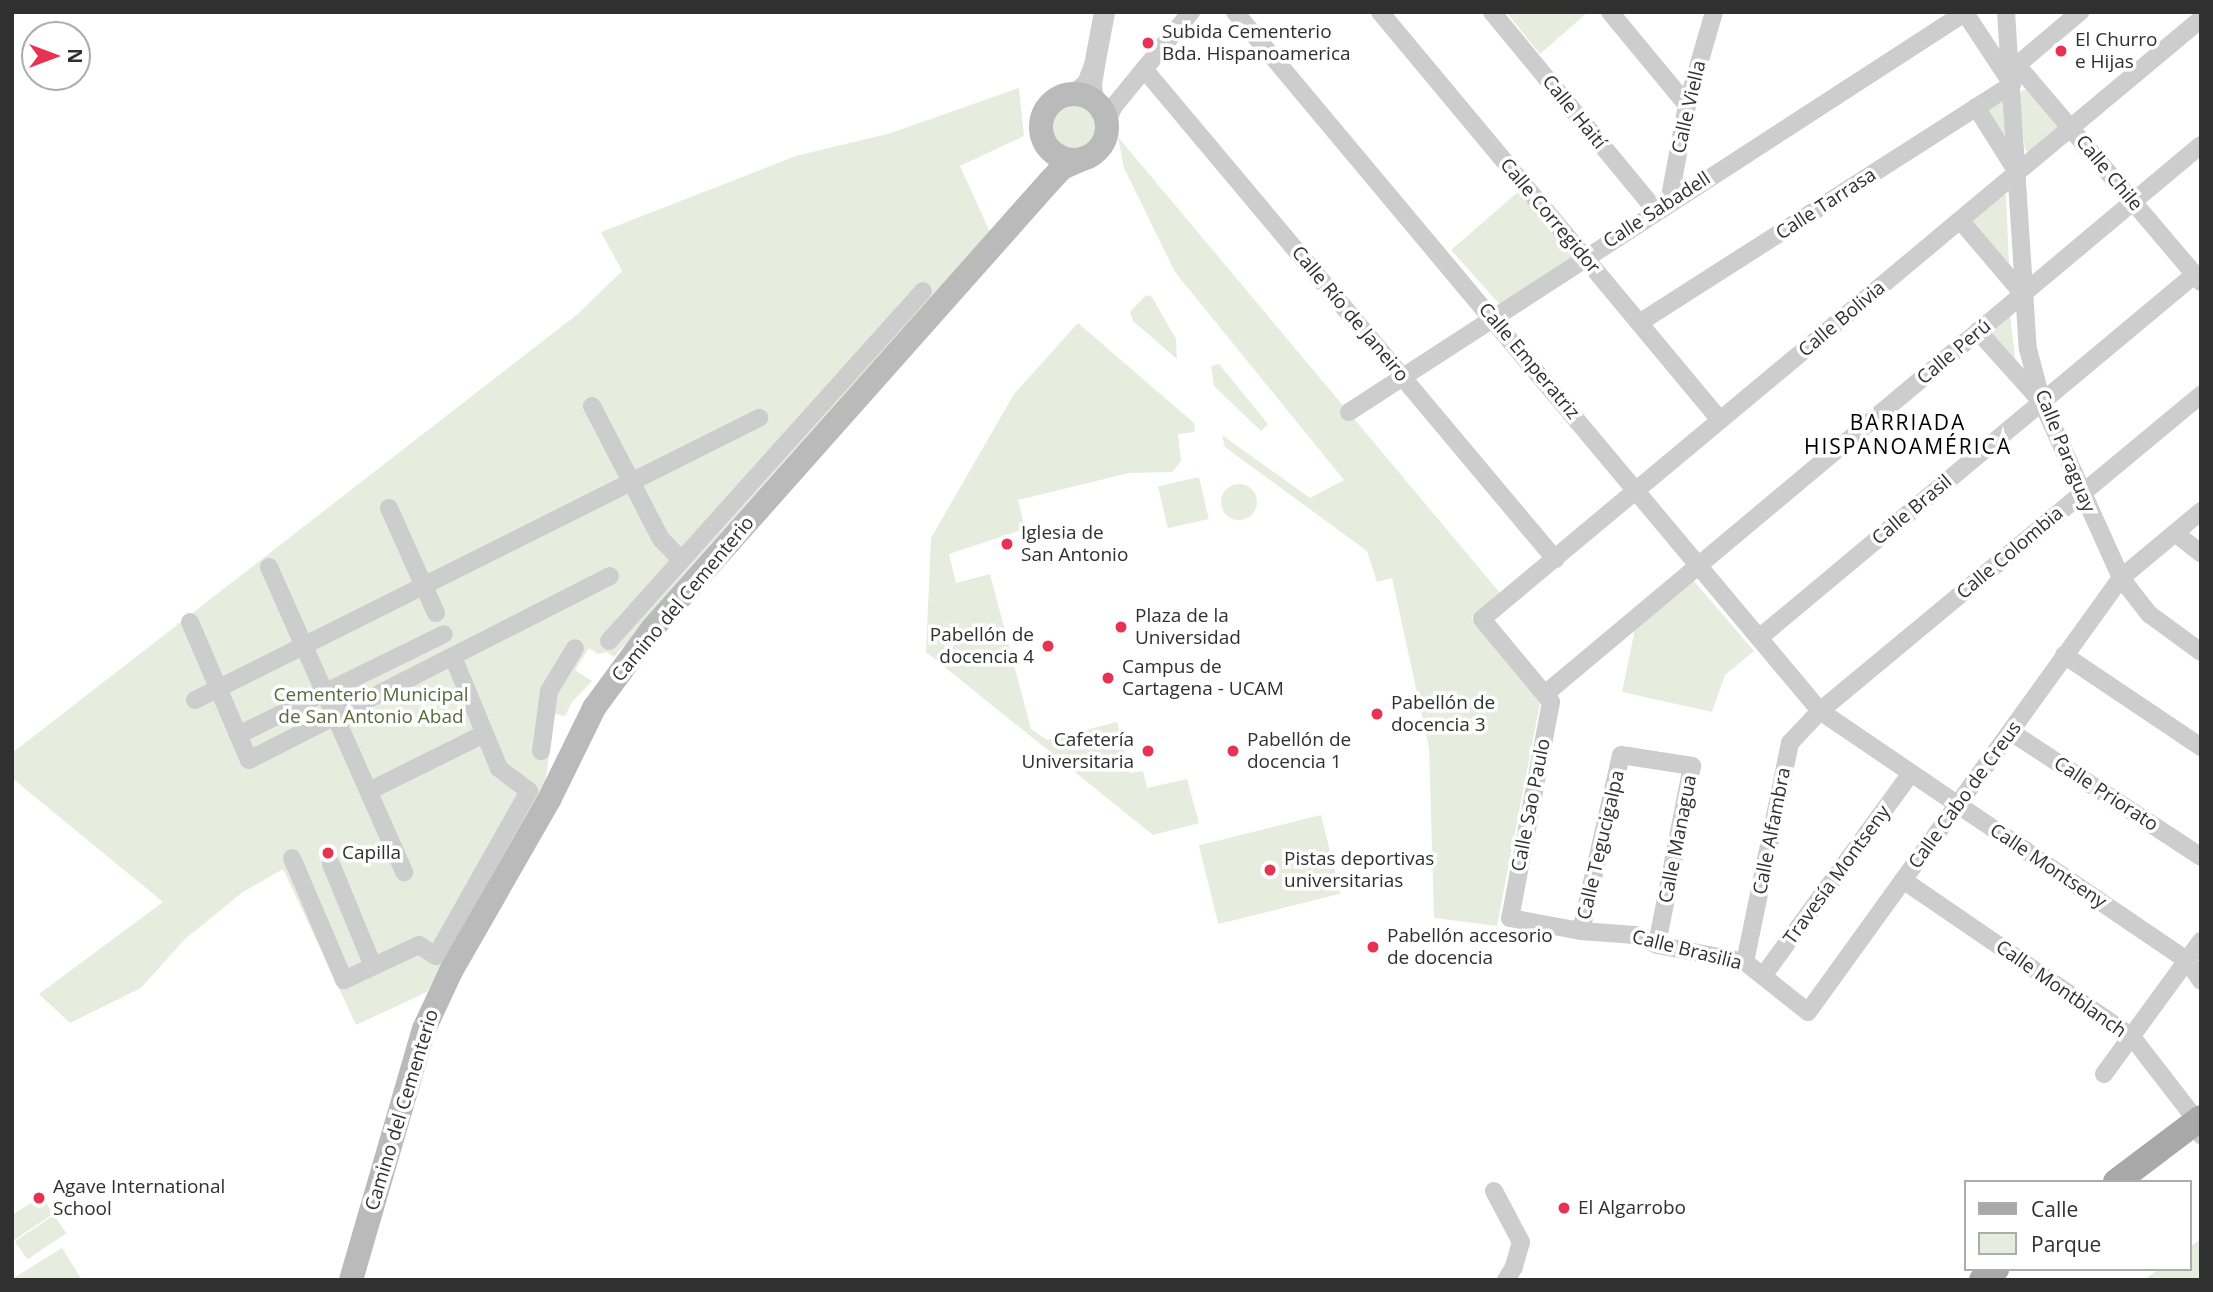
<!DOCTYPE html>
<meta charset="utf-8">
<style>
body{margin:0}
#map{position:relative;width:2213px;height:1292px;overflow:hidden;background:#fff;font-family:"Open Sans",sans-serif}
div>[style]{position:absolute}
.green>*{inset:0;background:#e7edde;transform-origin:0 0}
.round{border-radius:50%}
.minor>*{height:18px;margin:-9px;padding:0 9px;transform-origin:9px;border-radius:9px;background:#cdcdcd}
.tertiary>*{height:21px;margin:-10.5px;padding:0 10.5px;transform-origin:10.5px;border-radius:10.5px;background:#cdcdcd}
.secondary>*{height:24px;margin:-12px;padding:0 12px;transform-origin:12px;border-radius:12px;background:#bababa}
.secondary>.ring{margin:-12px;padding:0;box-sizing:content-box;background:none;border:24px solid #bababa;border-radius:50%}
.primary>*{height:26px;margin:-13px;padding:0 13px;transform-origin:13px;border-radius:13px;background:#a8a8a8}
.dots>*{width:19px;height:19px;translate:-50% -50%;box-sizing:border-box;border:4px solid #fff;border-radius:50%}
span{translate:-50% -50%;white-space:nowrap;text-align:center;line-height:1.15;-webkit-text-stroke:7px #fff;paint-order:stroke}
.poi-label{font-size:19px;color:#303030}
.left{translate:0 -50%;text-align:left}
.right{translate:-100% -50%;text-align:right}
.street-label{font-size:19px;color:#303030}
.park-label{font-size:19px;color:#576c3d}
.neighbourhood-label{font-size:21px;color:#000;letter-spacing:2px}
.frame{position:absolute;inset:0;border:14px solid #303030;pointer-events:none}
.legend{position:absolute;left:1964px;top:1180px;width:228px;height:91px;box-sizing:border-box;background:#fff;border:2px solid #acacac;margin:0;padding:9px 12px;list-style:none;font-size:21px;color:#303030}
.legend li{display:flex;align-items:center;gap:14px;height:35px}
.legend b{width:35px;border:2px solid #acacac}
.north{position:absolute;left:21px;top:21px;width:70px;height:70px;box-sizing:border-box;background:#fff;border:2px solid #acacac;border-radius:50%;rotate:90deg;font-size:19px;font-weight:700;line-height:28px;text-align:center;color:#303030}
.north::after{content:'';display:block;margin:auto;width:24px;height:32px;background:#e63351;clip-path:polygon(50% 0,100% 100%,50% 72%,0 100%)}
</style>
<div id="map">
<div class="green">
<div style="clip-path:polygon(1506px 12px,1588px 12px,1540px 54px)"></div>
<div style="clip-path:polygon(1019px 88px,1024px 136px,960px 166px,990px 232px,614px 657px,607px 652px,598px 654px,589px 648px,575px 670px,592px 681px,572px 702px,565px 716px,555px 714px,544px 790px,427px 992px,356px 1025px,283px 869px,243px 892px,185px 939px,141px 988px,70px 1023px,39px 994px,163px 902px,12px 778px,12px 753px,579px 313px,622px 271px,601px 232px,796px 156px,891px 133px)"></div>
<div style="clip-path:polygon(2023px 90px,2029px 90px,2061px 127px,2032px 153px,2025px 150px,2019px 94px)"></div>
<div style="clip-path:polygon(2003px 94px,2006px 133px,2001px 136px,1987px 109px)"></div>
<div class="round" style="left:1041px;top:94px;width:66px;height:66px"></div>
<div style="clip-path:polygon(1118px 137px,1500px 593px,1471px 618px,1540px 703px,1497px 926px,1434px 918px,1429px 748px,1392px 578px,1377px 582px,1367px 551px,1225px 447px,1222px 435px,1310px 498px,1344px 480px,1175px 272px,1124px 168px)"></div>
<div style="clip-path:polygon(1518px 192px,1579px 260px,1504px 309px,1451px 250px)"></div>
<div style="clip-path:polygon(2004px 195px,2006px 195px,2009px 265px,1970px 222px)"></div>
<div style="clip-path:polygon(1146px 295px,1152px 297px,1176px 339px,1177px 359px,1133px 321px,1130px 312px)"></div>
<div style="clip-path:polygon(2010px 314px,2015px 357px,2013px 359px,1991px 332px)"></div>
<div style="clip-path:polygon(1078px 323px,1194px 423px,1195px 432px,1178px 434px,1181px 461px,1172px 472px,1129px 473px,1018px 500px,1025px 529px,949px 554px,956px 583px,990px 574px,1031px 729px,1047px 740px,1117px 722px,1130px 773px,1143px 771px,1147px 788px,1187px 779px,1199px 823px,1153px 835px,926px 652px,931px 538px,1014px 394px)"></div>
<div style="clip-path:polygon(1219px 364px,1268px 424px,1261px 431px,1214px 386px,1211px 366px)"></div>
<div style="left:1199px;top:477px;width:43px;height:42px;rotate:77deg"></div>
<div class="round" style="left:1221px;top:484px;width:36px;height:36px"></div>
<div style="clip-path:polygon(1693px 580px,1754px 651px,1725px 675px,1712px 712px,1622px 692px,1635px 629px)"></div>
<div style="left:1321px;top:815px;width:81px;height:126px;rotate:76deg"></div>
<div style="clip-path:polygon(42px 1196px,53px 1214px,14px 1240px,12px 1215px)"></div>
<div style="left:54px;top:1215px;width:22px;height:47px;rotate:56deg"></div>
<div style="clip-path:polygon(2201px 1239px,2201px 1280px,2144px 1280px,2159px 1269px,2190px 1269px,2190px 1247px)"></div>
<div style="clip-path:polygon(62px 1248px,82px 1280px,12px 1280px,12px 1279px)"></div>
</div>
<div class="minor">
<div style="left:1235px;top:12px;width:911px;rotate:50.07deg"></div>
<div style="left:1820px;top:711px;width:443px;rotate:34.2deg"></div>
<div style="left:2187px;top:960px;width:25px;rotate:56deg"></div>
<div style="left:1380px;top:12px;width:531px;rotate:50.19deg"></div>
<div style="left:1492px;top:12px;width:258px;rotate:50.5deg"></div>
<div style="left:1610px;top:12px;width:121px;rotate:50.4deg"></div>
<div style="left:2006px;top:12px;width:338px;rotate:86.3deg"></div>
<div style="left:2028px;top:349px;width:55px;rotate:75.2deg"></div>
<div style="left:2042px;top:402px;width:193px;rotate:65.8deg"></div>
<div style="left:2121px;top:578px;width:46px;rotate:52.1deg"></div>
<div style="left:2149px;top:614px;width:64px;rotate:36.2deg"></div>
<div style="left:2201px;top:19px;width:936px;rotate:140.16deg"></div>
<div style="left:1482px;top:619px;width:108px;rotate:50.3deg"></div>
<div style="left:1551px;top:702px;width:220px;rotate:100.7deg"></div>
<div style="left:1510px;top:918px;width:72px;rotate:10.4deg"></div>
<div style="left:1581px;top:931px;width:54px;rotate:4.2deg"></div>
<div style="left:1635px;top:935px;width:24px;rotate:24deg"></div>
<div style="left:1657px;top:945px;width:90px;rotate:10.9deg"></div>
<div style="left:1745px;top:962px;width:80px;rotate:38.4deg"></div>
<div style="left:1808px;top:1012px;width:535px;rotate:-54.2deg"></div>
<div style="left:2121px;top:578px;width:104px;rotate:-39.9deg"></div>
<div style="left:2017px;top:65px;width:285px;rotate:49.7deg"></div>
<div style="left:1144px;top:69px;width:640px;rotate:50.01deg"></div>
<div style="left:2010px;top:71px;width:92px;rotate:-40.1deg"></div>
<div style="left:1976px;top:107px;width:73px;rotate:57.8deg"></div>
<div style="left:1107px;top:121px;width:17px;rotate:-65deg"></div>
<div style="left:1114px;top:106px;width:122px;rotate:-50.7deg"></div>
<div style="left:1669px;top:202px;width:99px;rotate:-79.5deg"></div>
<div style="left:1687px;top:105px;width:97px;rotate:-73.8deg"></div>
<div style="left:1960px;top:220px;width:97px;rotate:49.6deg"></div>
<div style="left:1639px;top:323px;width:443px;rotate:-32.6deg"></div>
<div style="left:2012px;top:84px;width:85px;rotate:-123.5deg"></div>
<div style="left:1978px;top:331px;width:91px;rotate:48.1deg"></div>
<div style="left:592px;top:406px;width:150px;rotate:62.6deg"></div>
<div style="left:661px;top:539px;width:29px;rotate:46deg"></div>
<div style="left:1349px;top:412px;width:735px;rotate:-32.96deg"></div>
<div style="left:389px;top:508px;width:115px;rotate:65.9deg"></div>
<div style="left:2175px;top:533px;width:33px;rotate:38deg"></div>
<div style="left:269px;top:567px;width:334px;rotate:66.1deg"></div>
<div style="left:190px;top:622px;width:150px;rotate:66.9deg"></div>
<div style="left:249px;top:760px;width:405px;rotate:-27deg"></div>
<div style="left:1759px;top:638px;width:567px;rotate:-39.84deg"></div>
<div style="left:609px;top:641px;width:470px;rotate:-48.1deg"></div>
<div style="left:2064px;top:655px;width:165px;rotate:33.9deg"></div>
<div style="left:1545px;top:694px;width:855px;rotate:-39.93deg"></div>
<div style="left:195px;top:700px;width:631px;rotate:-26.57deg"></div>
<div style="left:2011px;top:732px;width:227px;rotate:33.3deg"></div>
<div style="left:238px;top:735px;width:229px;rotate:-26.1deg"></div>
<div style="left:541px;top:751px;width:61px;rotate:-82.4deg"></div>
<div style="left:549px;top:691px;width:50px;rotate:-58.8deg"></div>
<div style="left:369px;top:791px;width:128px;rotate:-26.4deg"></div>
<div style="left:292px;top:858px;width:133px;rotate:66.9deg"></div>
<div style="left:344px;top:980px;width:83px;rotate:-25deg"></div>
<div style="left:419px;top:945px;width:20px;rotate:33deg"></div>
<div style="left:436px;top:956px;width:189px;rotate:-60.6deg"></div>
<div style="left:529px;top:791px;width:38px;rotate:-143deg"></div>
<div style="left:499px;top:768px;width:120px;rotate:-112.5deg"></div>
<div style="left:331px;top:864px;width:110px;rotate:67.6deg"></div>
<div style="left:1903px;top:880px;width:278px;rotate:34.4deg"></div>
<div style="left:2132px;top:1037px;width:106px;rotate:52.3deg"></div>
<div style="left:2197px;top:1121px;width:15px;rotate:74deg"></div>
<div style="left:1581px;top:931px;width:180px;rotate:-77.2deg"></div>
<div style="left:1621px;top:755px;width:72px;rotate:8.8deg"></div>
<div style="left:1692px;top:766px;width:182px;rotate:101.1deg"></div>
<div style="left:1745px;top:962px;width:224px;rotate:-78.4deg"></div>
<div style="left:1790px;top:743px;width:44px;rotate:-46.8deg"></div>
<div style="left:1820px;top:711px;width:495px;rotate:-39.7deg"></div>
<div style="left:1763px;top:976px;width:251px;rotate:-53.9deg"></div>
<div style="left:2104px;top:1074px;width:165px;rotate:-53.9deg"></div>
<div style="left:1494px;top:1191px;width:58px;rotate:62.1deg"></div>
<div style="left:1521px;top:1242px;width:26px;rotate:106deg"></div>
<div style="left:1514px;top:1267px;width:15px;rotate:122deg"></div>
</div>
<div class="tertiary">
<div style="left:1094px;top:65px;width:54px;rotate:-79.3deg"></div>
<div style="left:1074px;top:94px;width:17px;rotate:-40deg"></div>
<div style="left:1087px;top:83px;width:19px;rotate:-69deg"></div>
<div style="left:1094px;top:65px;width:20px;rotate:99deg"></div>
<div style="left:1091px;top:85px;width:14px;rotate:82deg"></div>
</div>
<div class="secondary">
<div class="ring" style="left:1041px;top:94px;width:42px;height:42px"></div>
<div style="left:351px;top:1280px;width:261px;rotate:-73.8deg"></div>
<div style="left:424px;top:1029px;width:64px;rotate:-65deg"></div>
<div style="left:451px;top:971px;width:199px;rotate:-60.2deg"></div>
<div style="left:550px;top:798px;width:100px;rotate:-63.9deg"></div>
<div style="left:594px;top:708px;width:98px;rotate:-53.7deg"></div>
<div style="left:652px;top:629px;width:598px;rotate:-48.39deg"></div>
<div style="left:1049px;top:182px;width:19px;rotate:-47deg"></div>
<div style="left:1062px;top:168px;width:22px;rotate:-24deg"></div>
</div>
<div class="primary">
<div style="left:2116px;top:1182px;width:106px;rotate:-37deg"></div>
<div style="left:1982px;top:1280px;width:18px;rotate:-38deg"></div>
</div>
<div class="dots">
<div style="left:1148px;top:43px;background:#e63351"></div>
<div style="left:2061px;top:51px;background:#e63351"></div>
<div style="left:1007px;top:544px;background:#e63351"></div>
<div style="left:1121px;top:627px;background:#e63351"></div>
<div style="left:1048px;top:646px;background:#e63351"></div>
<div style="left:1108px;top:678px;background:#e63351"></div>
<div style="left:1377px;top:714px;background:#e63351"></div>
<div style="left:1148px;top:751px;background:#e63351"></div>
<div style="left:1233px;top:751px;background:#e63351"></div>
<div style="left:328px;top:853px;background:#e63351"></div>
<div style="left:1270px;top:870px;background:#e63351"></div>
<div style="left:1373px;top:947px;background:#e63351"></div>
<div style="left:39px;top:1198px;background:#e63351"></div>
<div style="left:1564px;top:1208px;background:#e63351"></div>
</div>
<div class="poi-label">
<span class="left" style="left:1162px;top:43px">Subida Cementerio<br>Bda. Hispanoamerica</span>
<span class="left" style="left:2075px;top:51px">El Churro<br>e Hijas</span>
<span class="left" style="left:1021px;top:544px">Iglesia de<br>San Antonio</span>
<span class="left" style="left:1135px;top:627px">Plaza de la<br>Universidad</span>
<span class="right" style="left:1034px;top:646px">Pabellón de<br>docencia 4</span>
<span class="left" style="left:1122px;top:678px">Campus de<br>Cartagena - UCAM</span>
<span class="left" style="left:1391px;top:714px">Pabellón de<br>docencia 3</span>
<span class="right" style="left:1134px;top:751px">Cafetería<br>Universitaria</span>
<span class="left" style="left:1247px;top:751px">Pabellón de<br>docencia 1</span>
<span class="left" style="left:342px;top:853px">Capilla</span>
<span class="left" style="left:1284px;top:870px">Pistas deportivas<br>universitarias</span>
<span class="left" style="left:1387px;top:947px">Pabellón accesorio<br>de docencia</span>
<span class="left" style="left:53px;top:1198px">Agave International<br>School</span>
<span class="left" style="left:1578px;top:1208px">El Algarrobo</span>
</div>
<div class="street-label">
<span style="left:1689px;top:107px;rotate:-77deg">Calle Viella</span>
<span style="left:1574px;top:112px;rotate:51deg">Calle Haití</span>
<span style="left:2109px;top:173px;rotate:50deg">Calle Chile</span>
<span style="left:1826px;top:204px;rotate:-33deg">Calle Tarrasa</span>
<span style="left:1657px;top:210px;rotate:-33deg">Calle Sabadell</span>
<span style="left:1550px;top:216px;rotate:50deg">Calle Corregidor</span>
<span style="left:1350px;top:314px;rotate:50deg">Calle Río de Janeiro</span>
<span style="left:1842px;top:319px;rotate:-40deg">Calle Bolivia</span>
<span style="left:1954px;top:352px;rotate:-40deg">Calle Perú</span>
<span style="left:1529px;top:361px;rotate:50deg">Calle Emperatriz</span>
<span style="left:2065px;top:451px;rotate:68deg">Calle Paraguay</span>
<span style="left:1912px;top:510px;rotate:-40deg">Calle Brasil</span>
<span style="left:2010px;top:553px;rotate:-40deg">Calle Colombia</span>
<span style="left:683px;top:599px;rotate:-50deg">Camino del Cementerio</span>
<span style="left:2106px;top:794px;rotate:33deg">Calle Priorato</span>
<span style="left:1965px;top:795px;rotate:-54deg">Calle Cabo de Creus</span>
<span style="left:1531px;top:805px;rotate:-79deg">Calle Sao Paulo</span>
<span style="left:1772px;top:831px;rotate:-79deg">Calle Alfambra</span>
<span style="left:1678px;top:839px;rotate:-79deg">Calle Managua</span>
<span style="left:1601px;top:845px;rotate:-77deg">Calle Tegucigalpa</span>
<span style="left:2048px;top:866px;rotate:34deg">Calle Montseny</span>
<span style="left:1837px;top:875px;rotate:-54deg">Travesía Montseny</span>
<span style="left:1687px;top:950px;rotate:14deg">Calle Brasilia</span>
<span style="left:2061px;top:989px;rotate:35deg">Calle Montblanch</span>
<span style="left:402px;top:1110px;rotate:-73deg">Camino del Cementerio</span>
</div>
<div class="park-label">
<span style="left:371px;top:706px">Cementerio Municipal<br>de San Antonio Abad</span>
</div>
<div class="neighbourhood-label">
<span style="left:1908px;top:434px">BARRIADA<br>HISPANOAMÉRICA</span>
</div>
<div class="frame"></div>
<ul class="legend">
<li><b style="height:9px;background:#a8a8a8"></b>Calle</li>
<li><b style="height:19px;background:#e7edde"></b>Parque</li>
</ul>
<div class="north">N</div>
</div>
